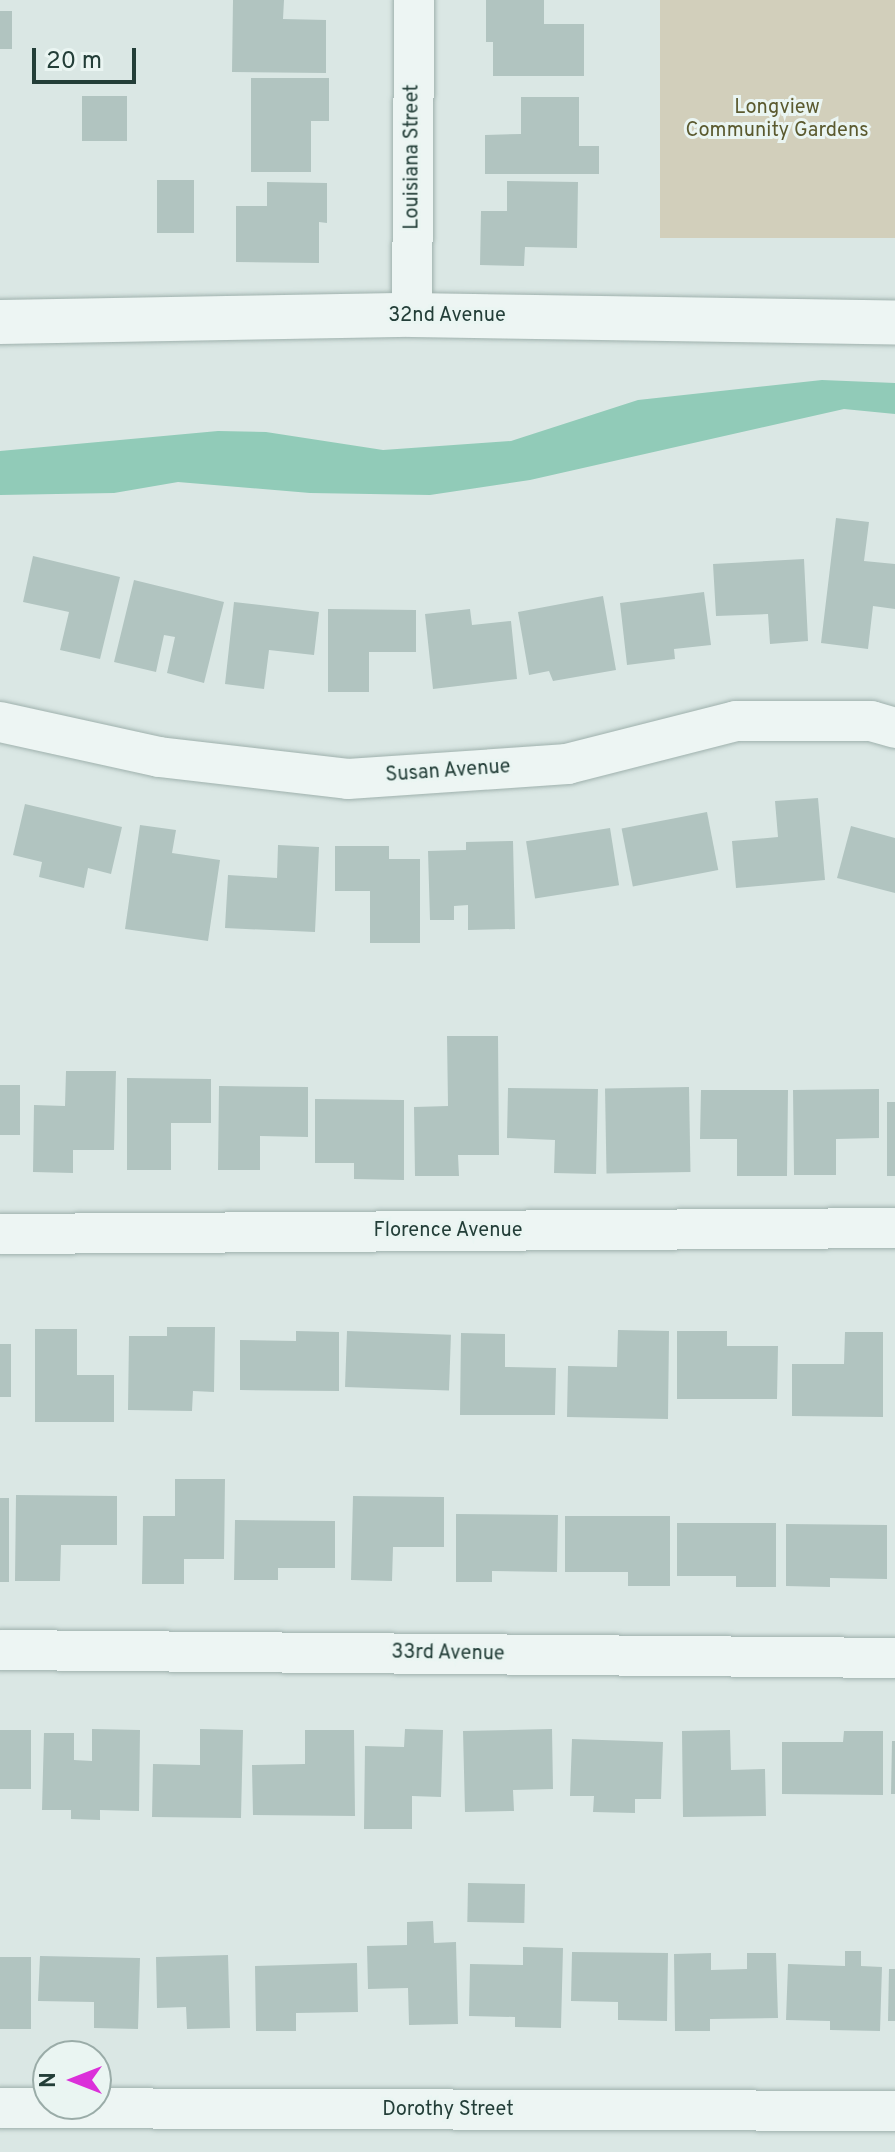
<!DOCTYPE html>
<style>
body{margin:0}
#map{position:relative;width:895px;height:2152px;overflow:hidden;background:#dae7e4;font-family:Overpass,sans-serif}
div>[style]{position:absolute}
.green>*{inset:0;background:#d2cfbb;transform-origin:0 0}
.water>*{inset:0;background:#91cbb8}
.building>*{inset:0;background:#b1c4c0;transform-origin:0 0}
.roads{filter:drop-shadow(0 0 2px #9fb1ad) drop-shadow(0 0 2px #9fb1ad)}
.minor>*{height:40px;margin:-20px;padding:0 20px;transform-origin:20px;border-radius:20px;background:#edf5f3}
.tertiary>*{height:44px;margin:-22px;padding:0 22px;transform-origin:22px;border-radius:22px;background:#edf5f3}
span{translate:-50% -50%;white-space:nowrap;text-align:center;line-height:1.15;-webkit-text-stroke:6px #eaf5f2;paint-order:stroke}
.park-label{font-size:20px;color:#5b5a2f}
.street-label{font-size:20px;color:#233e38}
.north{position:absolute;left:32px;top:2040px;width:80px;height:80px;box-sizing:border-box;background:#eaf5f2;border:2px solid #9aaca8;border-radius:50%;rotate:270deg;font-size:22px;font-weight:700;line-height:32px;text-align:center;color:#233e38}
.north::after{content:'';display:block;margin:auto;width:28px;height:36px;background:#db30d9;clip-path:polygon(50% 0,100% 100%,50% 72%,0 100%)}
.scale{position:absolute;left:32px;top:48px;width:104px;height:36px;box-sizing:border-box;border:4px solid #233e38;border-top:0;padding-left:10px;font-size:24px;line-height:28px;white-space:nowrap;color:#233e38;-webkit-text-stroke:6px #eaf5f2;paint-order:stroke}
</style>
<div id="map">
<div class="green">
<div style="left:660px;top:0;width:235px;height:238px"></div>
</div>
<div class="water">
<div style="clip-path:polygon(822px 380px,895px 383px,895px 414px,844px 409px,530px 480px,430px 495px,310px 493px,178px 482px,114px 493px,0 495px,0 451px,218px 431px,266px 432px,383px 450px,511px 441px,638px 400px)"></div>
</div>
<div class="building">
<div style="clip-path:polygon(233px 0,284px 0,283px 19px,326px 20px,326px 73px,232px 72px)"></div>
<div style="clip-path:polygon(486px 0,544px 0,544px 24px,584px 24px,584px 76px,493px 76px,493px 42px,486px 42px)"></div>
<div style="left:0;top:11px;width:12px;height:38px"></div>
<div style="clip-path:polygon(251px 78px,329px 78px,329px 121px,311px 121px,311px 172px,251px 172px)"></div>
<div style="left:127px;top:96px;width:45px;height:45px;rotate:90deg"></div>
<div style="clip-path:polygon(521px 97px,579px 97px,579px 146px,599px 146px,599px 174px,485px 174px,485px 135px,521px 134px)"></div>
<div style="left:157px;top:180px;width:37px;height:53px"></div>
<div style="clip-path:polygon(507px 181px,578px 182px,577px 248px,525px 247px,524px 266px,480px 265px,481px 211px,507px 211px)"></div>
<div style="clip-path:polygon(267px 182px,327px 183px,327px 223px,319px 222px,319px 263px,236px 262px,236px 206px,267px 206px)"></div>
<div style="clip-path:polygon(836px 518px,869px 522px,864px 561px,895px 564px,895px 609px,873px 606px,868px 649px,821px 643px)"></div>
<div style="clip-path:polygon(33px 556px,120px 577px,100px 659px,60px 650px,69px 612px,23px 602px)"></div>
<div style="clip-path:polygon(804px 559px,808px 641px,770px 644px,768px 614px,716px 616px,713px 564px)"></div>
<div style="clip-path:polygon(134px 580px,224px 602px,204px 683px,167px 673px,175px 637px,164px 635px,156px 672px,114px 662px)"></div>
<div style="clip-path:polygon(704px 592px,711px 645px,674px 649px,675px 659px,627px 665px,620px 603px)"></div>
<div style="clip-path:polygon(603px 596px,616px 670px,553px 681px,549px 671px,529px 675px,518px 612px)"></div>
<div style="clip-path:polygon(234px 602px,319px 612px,314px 655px,269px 650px,264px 689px,225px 684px)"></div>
<div style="clip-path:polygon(328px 609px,416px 610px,416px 652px,369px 652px,369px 692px,328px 692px)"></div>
<div style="clip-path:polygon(470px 609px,472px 625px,511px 621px,517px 679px,433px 689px,425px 614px)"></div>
<div style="clip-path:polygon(818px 798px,825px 880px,736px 888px,732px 841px,778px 837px,775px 801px)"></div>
<div style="clip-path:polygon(25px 804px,122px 827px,111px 874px,88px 868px,84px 888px,39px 877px,42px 862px,13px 855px)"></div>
<div style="left:707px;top:812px;width:59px;height:87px;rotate:79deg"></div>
<div style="clip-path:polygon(140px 825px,176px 830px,172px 853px,220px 860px,208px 941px,125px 929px)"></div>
<div style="clip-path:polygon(851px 826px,895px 838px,895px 893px,837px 878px)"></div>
<div style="left:610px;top:828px;width:58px;height:85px;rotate:81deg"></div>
<div style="clip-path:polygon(513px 841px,515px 929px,468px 930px,468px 905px,454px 906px,454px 920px,430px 920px,428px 851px,466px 850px,466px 842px)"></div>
<div style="clip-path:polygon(278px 845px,319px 847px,315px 932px,225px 928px,228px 875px,277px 878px)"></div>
<div style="clip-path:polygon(335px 846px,389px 846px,389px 859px,420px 859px,420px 943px,370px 943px,370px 891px,335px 891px)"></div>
<div style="clip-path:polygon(447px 1036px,498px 1036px,499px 1155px,458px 1155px,459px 1176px,415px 1176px,414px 1107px,448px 1106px)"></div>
<div style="clip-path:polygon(66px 1071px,116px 1071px,114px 1150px,73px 1150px,73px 1173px,33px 1172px,34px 1105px,65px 1106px)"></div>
<div style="clip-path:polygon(127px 1078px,211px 1079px,211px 1123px,171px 1123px,171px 1170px,127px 1170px)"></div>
<div style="left:0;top:1085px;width:20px;height:50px"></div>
<div style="clip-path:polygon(219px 1086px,308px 1087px,308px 1137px,260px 1136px,260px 1170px,218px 1170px)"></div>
<div style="left:689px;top:1087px;width:85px;height:84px;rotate:89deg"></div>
<div style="clip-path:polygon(508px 1088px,598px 1089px,596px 1174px,554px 1173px,555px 1140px,507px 1138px)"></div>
<div style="clip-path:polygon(879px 1089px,879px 1138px,836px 1139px,836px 1175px,794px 1175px,793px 1090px)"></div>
<div style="clip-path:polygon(701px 1090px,788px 1090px,787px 1176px,737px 1176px,737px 1139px,700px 1139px)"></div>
<div style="clip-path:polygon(315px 1099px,404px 1100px,404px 1180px,354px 1179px,354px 1163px,315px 1163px)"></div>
<div style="left:887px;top:1102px;width:8px;height:74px"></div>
<div style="clip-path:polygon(167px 1327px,215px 1327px,214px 1392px,193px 1391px,192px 1411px,128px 1410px,129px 1336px,167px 1336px)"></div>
<div style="clip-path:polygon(35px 1329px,77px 1329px,77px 1375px,114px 1375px,114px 1422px,35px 1422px)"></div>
<div style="clip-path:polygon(618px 1330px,669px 1331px,668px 1419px,567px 1417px,568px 1366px,617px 1367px)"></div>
<div style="clip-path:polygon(296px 1331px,339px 1332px,339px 1391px,240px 1390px,240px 1340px,296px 1341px)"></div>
<div style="left:347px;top:1331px;width:104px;height:56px;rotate:2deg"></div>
<div style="clip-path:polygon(677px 1331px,727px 1331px,727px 1346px,778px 1346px,777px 1399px,677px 1399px)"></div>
<div style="clip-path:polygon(845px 1332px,883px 1332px,883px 1417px,792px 1416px,792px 1364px,844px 1364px)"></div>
<div style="clip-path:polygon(461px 1333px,505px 1334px,505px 1367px,556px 1368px,555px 1415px,460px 1415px)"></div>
<div style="left:0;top:1344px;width:11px;height:53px"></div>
<div style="clip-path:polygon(175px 1479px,225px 1479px,224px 1559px,184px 1559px,184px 1584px,142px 1584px,143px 1516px,175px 1516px)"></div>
<div style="clip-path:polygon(16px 1495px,117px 1496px,117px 1545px,61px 1545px,60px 1581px,15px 1581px)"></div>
<div style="clip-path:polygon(353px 1496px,444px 1497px,444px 1547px,393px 1547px,392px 1581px,351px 1580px)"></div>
<div style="left:0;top:1498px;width:9px;height:84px"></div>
<div style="clip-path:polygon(456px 1514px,558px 1515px,557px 1572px,492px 1571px,492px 1582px,456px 1582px)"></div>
<div style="clip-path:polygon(565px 1516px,670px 1516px,670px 1586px,628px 1586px,628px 1572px,565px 1572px)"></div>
<div style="clip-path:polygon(235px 1520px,335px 1521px,335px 1568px,278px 1568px,278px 1580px,234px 1580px)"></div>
<div style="clip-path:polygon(677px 1523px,776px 1523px,776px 1587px,736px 1587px,736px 1576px,677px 1576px)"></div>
<div style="clip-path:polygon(786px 1524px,887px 1525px,887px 1579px,830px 1578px,830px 1587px,786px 1586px)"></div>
<div style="clip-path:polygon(92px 1729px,140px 1730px,139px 1811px,100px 1810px,100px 1820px,71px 1819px,71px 1810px,42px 1810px,44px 1733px,74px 1733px,74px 1760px,92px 1761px)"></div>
<div style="clip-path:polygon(200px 1729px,243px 1730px,241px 1818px,152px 1817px,153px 1764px,200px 1765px)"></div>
<div style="clip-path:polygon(405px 1729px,443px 1730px,441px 1797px,412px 1796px,412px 1829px,364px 1829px,365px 1746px,404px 1747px)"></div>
<div style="clip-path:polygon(552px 1729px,553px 1789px,513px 1790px,514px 1811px,465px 1812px,463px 1731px)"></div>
<div style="left:0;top:1730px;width:31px;height:59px"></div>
<div style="clip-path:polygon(305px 1730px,354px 1730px,355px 1816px,253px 1815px,252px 1765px,305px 1764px)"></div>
<div style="clip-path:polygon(730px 1730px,731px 1770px,765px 1769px,766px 1816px,683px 1817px,682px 1731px)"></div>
<div style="clip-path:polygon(844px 1731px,883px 1731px,883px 1795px,782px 1794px,782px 1742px,843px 1742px)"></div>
<div style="clip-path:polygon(572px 1739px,663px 1742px,661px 1799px,635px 1799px,635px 1813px,593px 1812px,594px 1796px,570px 1796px)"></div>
<div style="clip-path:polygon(892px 1741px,895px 1741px,895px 1794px,891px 1794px)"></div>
<div style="left:468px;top:1883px;width:57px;height:39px;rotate:1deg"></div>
<div style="clip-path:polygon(433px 1921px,434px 1943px,456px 1942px,458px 2024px,409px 2025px,408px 1988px,368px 1989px,367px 1946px,407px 1945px,407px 1922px)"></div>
<div style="clip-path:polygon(523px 1947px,563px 1948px,561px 2028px,515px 2027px,515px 2017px,469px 2016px,470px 1964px,523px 1965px)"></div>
<div style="clip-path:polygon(845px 1951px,861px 1951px,861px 1966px,882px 1967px,880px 2031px,830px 2030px,830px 2021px,786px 2020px,788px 1964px,845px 1966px)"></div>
<div style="clip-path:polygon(572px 1952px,668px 1953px,667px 2021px,618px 2020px,618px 2002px,571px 2001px)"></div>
<div style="clip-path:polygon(711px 1953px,711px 1970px,747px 1969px,747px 1953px,776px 1953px,778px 2018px,710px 2019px,710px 2031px,675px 2031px,674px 1954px)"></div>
<div style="clip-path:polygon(228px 1955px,230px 2028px,187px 2029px,186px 2007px,157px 2008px,156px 1957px)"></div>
<div style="clip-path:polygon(40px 1956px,140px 1958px,138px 2029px,94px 2028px,94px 2002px,38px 2001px)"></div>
<div style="left:0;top:1957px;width:31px;height:72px"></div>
<div style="clip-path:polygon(357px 1963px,358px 2012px,296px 2013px,296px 2031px,256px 2031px,255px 1966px)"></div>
<div style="clip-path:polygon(889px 1969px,895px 1969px,895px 2021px,888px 2021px)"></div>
</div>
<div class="roads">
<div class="minor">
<div style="left:412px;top:315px;width:315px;rotate:-89.6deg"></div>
<div style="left:0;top:722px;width:163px;rotate:12.4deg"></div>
<div style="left:159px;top:757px;width:190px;rotate:6.6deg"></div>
<div style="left:348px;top:779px;width:220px;rotate:-3.9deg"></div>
<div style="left:567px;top:764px;width:174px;rotate:-14.3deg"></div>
<div style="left:736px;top:721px;width:135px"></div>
<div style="left:871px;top:721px;width:25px;rotate:16deg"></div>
<div style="left:0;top:1234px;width:895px;rotate:-0.38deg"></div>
<div style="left:0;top:1650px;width:895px;rotate:0.51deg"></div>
<div style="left:0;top:2108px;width:895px;rotate:0.19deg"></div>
</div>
<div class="tertiary">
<div style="left:0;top:322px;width:412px;rotate:-1deg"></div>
<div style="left:412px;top:315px;width:483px;rotate:0.9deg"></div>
</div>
</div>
<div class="park-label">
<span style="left:777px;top:120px">Longview<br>Community Gardens</span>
</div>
<div class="street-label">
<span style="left:413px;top:157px;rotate:-90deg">Louisiana Street</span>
<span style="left:447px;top:316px">32nd Avenue</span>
<span style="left:448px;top:772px;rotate:-4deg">Susan Avenue</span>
<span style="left:448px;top:1231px">Florence Avenue</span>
<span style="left:448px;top:1654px;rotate:1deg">33rd Avenue</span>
<span style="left:448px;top:2110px">Dorothy Street</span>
</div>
<div class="north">N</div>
<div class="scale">20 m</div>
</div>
